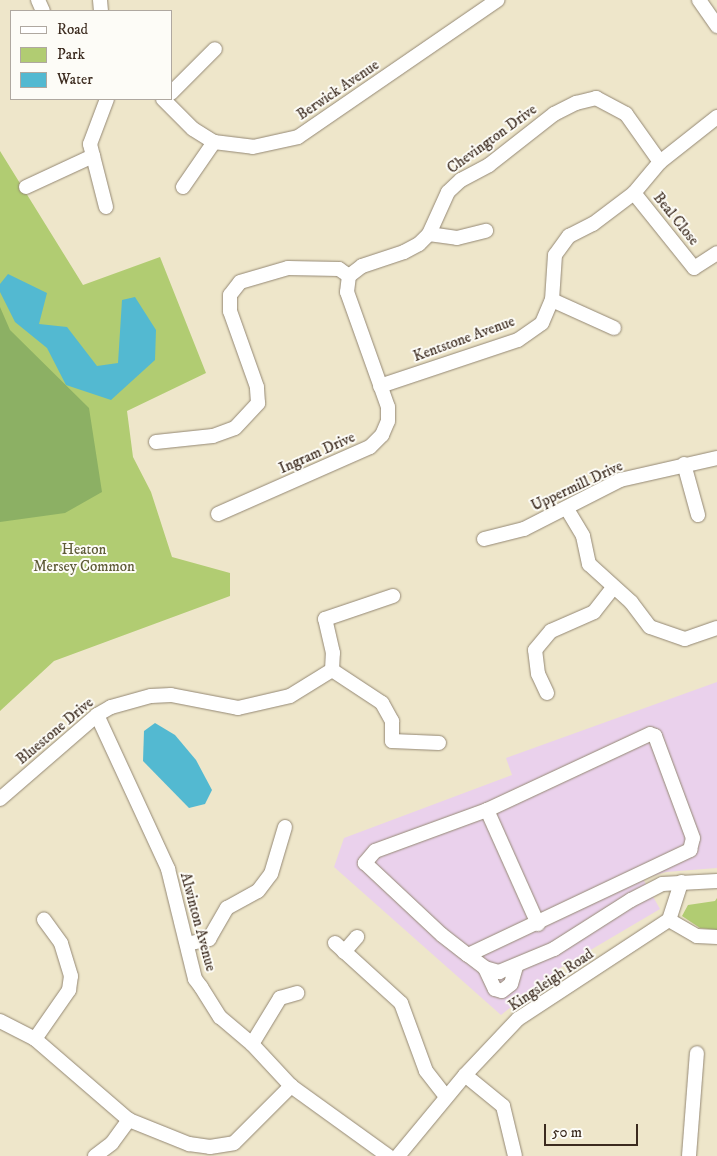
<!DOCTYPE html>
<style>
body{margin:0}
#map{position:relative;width:717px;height:1156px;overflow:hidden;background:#eee6ca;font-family:"IM FELL DW Pica",serif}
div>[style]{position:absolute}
.built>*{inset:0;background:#ead1ec}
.green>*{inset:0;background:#b1cc72}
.forest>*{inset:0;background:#8cb064}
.water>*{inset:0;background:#53b9d1}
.roads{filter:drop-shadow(0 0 1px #948874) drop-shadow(0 0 1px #948874)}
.minor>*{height:14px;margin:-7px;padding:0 7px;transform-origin:7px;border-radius:7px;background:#fff}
span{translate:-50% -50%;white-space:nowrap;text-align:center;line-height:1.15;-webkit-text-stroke:4px #fdfcf7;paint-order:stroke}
.street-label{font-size:15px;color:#3b2a1e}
.park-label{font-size:15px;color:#5e5b37}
.legend{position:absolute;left:10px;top:10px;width:162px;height:90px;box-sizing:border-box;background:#fdfcf7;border:1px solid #afa8a0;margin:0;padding:6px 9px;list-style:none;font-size:15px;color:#3b2a1e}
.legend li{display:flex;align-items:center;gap:10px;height:25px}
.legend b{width:25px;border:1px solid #afa8a0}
.scale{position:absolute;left:544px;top:1124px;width:94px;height:22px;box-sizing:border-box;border:2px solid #3b2a1e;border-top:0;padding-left:6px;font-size:15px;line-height:18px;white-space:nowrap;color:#3b2a1e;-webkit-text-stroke:4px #fdfcf7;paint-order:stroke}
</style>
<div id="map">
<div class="built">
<div style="clip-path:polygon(717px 682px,717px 868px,666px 872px,643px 879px,660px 909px,560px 968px,501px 1015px,334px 867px,344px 838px,512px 775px,506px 758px)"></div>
</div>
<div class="green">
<div style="clip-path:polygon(0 151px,83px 285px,160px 257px,206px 373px,127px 411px,133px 457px,151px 492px,172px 557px,230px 573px,230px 596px,54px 661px,0 711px)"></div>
<div style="clip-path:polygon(717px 898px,717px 930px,700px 928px,682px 916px,688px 905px,715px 901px)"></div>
</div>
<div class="forest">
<div style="clip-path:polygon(0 307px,10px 330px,89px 408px,102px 492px,65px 513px,0 522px)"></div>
</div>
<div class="water">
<div style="clip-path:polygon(8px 274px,47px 293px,39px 324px,67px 327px,97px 366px,118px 363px,122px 300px,135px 297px,156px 330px,155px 360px,111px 400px,66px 385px,47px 348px,15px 322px,0 292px,0 284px)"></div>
<div style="clip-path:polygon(155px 723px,175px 735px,196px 760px,212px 790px,205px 804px,189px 808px,143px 761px,144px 731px)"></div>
</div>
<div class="roads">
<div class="minor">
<div style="left:38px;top:0;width:12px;rotate:66deg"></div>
<div style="left:100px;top:0;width:11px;rotate:85deg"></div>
<div style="left:699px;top:0;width:32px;rotate:55deg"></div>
<div style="left:171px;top:93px;width:62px;rotate:-45deg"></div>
<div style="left:163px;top:99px;width:42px;rotate:45deg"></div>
<div style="left:193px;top:129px;width:25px;rotate:32deg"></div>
<div style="left:214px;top:142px;width:39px;rotate:7deg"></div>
<div style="left:253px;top:147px;width:46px;rotate:-12.5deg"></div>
<div style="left:298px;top:137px;width:242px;rotate:-34.5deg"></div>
<div style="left:26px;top:187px;width:74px;rotate:-24.8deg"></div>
<div style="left:183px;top:187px;width:55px;rotate:-55.4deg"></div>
<div style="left:634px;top:193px;width:96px;rotate:51.3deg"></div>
<div style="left:694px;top:268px;width:27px;rotate:-33deg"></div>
<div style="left:106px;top:207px;width:65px;rotate:-104.3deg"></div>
<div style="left:90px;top:144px;width:48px;rotate:-69.3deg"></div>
<div style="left:429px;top:234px;width:28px;rotate:8deg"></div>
<div style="left:457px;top:238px;width:30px;rotate:-14deg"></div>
<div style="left:552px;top:300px;width:68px;rotate:24.3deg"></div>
<div style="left:380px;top:386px;width:145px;rotate:-18.4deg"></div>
<div style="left:518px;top:340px;width:29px;rotate:-35deg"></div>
<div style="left:542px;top:323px;width:25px;rotate:-67deg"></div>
<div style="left:552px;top:300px;width:45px;rotate:-86.2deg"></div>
<div style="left:555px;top:255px;width:24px;rotate:-54deg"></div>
<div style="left:569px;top:236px;width:27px;rotate:-27deg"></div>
<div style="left:593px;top:224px;width:51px;rotate:-37.1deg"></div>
<div style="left:634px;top:193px;width:40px;rotate:-50deg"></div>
<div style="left:660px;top:162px;width:73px;rotate:-38.3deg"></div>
<div style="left:156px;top:442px;width:57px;rotate:-6deg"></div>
<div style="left:213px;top:436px;width:23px;rotate:-20deg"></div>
<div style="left:235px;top:428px;width:34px;rotate:-47deg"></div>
<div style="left:258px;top:403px;width:16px;rotate:-94deg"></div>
<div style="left:257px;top:387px;width:81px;rotate:-109.6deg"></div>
<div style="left:230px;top:311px;width:16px;rotate:-90deg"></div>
<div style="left:230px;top:295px;width:16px;rotate:-52deg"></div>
<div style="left:240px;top:282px;width:50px;rotate:-16.3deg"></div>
<div style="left:288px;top:268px;width:51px;rotate:1.1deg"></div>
<div style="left:339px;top:269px;width:12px;rotate:35deg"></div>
<div style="left:349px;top:276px;width:16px;rotate:-38deg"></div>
<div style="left:362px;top:266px;width:44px;rotate:-18.4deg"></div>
<div style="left:404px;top:252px;width:17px;rotate:-28deg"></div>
<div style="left:419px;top:244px;width:14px;rotate:-45deg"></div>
<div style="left:429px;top:234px;width:46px;rotate:-65.7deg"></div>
<div style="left:448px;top:192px;width:18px;rotate:-43deg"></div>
<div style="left:461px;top:180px;width:32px;rotate:-28deg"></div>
<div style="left:489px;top:165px;width:83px;rotate:-38.1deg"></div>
<div style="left:554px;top:114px;width:25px;rotate:-27deg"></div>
<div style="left:576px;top:103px;width:21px;rotate:-14deg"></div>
<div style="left:596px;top:98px;width:34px;rotate:28deg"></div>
<div style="left:626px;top:114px;width:59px;rotate:54.7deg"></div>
<div style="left:684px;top:464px;width:53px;rotate:74.6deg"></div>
<div style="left:567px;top:509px;width:31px;rotate:59deg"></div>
<div style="left:583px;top:536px;width:29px;rotate:78deg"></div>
<div style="left:589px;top:564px;width:57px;rotate:42.1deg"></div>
<div style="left:631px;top:602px;width:31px;rotate:53deg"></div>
<div style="left:650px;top:627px;width:37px;rotate:19deg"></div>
<div style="left:685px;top:639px;width:34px;rotate:-19deg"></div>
<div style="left:218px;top:514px;width:166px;rotate:-23.8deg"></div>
<div style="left:370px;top:447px;width:17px;rotate:-45deg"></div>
<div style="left:382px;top:435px;width:15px;rotate:-67deg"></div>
<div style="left:388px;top:421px;width:14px;rotate:-90deg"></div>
<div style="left:388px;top:407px;width:122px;rotate:-109.6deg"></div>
<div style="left:347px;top:292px;width:16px;rotate:-83deg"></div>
<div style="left:484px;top:539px;width:41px;rotate:-14deg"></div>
<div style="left:524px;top:529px;width:108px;rotate:-27deg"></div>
<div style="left:620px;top:480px;width:99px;rotate:-12.8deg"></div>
<div style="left:332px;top:670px;width:60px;rotate:33.4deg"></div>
<div style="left:382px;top:703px;width:21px;rotate:61deg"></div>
<div style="left:392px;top:721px;width:20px;rotate:90deg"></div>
<div style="left:392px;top:741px;width:47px;rotate:2.4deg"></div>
<div style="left:547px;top:693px;width:21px;rotate:-115deg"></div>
<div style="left:538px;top:674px;width:24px;rotate:-97deg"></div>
<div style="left:535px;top:650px;width:25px;rotate:-50deg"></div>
<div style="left:551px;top:631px;width:47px;rotate:-23.8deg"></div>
<div style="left:594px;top:612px;width:31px;rotate:-52deg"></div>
<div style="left:97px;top:715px;width:170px;rotate:65.2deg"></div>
<div style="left:168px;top:869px;width:113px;rotate:76.2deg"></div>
<div style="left:195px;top:979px;width:10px;rotate:53deg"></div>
<div style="left:201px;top:987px;width:36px;rotate:58deg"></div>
<div style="left:220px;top:1017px;width:42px;rotate:40.2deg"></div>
<div style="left:252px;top:1044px;width:57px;rotate:47.1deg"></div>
<div style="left:291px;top:1086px;width:120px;rotate:35.8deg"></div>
<div style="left:0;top:799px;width:128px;rotate:-40.9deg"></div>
<div style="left:97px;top:715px;width:16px;rotate:-30deg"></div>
<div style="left:111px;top:707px;width:41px;rotate:-15.4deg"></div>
<div style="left:151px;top:696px;width:20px;rotate:-3deg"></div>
<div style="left:171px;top:695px;width:68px;rotate:11deg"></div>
<div style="left:238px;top:708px;width:53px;rotate:-13deg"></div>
<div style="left:290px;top:696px;width:49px;rotate:-31.8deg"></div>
<div style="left:332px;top:670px;width:17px;rotate:-87deg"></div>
<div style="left:333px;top:653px;width:35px;rotate:-103deg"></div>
<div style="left:325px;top:619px;width:72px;rotate:-18.7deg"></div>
<div style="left:487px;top:810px;width:125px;rotate:65.9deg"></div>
<div style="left:669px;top:920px;width:32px;rotate:30deg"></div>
<div style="left:697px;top:936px;width:20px;rotate:3deg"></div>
<div style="left:335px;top:943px;width:89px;rotate:42.3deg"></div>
<div style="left:401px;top:1003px;width:72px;rotate:69.8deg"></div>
<div style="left:426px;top:1071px;width:33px;rotate:52deg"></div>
<div style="left:187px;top:944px;width:23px;rotate:-13deg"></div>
<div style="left:209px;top:939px;width:36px;rotate:-60deg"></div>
<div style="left:227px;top:908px;width:35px;rotate:-29deg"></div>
<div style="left:258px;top:891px;width:21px;rotate:-53deg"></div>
<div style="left:271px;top:874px;width:49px;rotate:-73.4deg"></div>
<div style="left:344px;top:952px;width:20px;rotate:-49deg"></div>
<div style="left:468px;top:955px;width:246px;rotate:-25.3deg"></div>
<div style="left:690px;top:850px;width:12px;rotate:-76deg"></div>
<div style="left:693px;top:838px;width:109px;rotate:-110.4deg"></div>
<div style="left:655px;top:736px;width:5px;rotate:-158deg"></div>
<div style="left:650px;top:734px;width:180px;rotate:155deg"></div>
<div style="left:487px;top:810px;width:119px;rotate:159.9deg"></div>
<div style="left:375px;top:851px;width:16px;rotate:130deg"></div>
<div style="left:365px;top:863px;width:105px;rotate:43.1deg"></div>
<div style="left:442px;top:935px;width:33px;rotate:38deg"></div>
<div style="left:468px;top:955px;width:21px;rotate:37deg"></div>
<div style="left:485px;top:968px;width:15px;rotate:16deg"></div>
<div style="left:499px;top:972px;width:60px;rotate:-22.7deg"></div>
<div style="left:554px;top:949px;width:91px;rotate:-32.5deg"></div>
<div style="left:631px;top:900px;width:35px;rotate:-27deg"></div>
<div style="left:662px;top:884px;width:55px;rotate:-3.1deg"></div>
<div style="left:485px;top:968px;width:23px;rotate:65deg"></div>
<div style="left:495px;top:989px;width:7px;rotate:16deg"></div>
<div style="left:502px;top:991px;width:11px;rotate:-38deg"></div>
<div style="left:511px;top:984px;width:19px;rotate:-74deg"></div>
<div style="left:0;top:1021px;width:39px;rotate:27deg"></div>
<div style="left:35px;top:1039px;width:124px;rotate:40.8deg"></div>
<div style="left:129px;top:1120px;width:65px;rotate:21.8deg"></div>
<div style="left:189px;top:1144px;width:21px;rotate:8deg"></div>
<div style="left:210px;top:1147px;width:24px;rotate:-9deg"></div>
<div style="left:234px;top:1143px;width:81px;rotate:-45deg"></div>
<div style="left:35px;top:1039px;width:60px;rotate:-55.2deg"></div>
<div style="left:69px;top:990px;width:14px;rotate:-82deg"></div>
<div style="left:71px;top:976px;width:34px;rotate:-107deg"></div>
<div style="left:61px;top:943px;width:29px;rotate:-126deg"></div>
<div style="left:252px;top:1044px;width:54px;rotate:-58.7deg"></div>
<div style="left:280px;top:998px;width:18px;rotate:-16deg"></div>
<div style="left:465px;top:1075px;width:49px;rotate:39.2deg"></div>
<div style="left:503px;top:1106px;width:51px;rotate:76.5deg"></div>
<div style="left:95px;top:1156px;width:21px;rotate:-37deg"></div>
<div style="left:112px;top:1143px;width:29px;rotate:-54deg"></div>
<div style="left:398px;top:1156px;width:105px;rotate:-50.4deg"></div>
<div style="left:465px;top:1075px;width:77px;rotate:-46.6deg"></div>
<div style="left:518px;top:1019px;width:181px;rotate:-33.3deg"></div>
<div style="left:669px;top:920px;width:40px;rotate:-72deg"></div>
<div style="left:689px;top:1156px;width:103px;rotate:-85.6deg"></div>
</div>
</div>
<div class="street-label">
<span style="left:338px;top:90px;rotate:-34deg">Berwick Avenue</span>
<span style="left:492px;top:139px;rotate:-36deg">Chevington Drive</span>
<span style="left:676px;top:219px;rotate:51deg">Beal Close</span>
<span style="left:464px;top:339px;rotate:-20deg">Kentstone Avenue</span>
<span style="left:317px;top:453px;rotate:-24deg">Ingram Drive</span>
<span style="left:577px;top:486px;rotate:-25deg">Uppermill Drive</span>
<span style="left:55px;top:731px;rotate:-40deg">Bluestone Drive</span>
<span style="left:198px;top:922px;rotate:75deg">Alwinton Avenue</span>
<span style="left:551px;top:980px;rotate:-34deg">Kingsleigh Road</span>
</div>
<div class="park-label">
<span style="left:84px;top:558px">Heaton<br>Mersey Common</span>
</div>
<ul class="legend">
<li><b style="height:6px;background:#fff"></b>Road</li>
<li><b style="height:14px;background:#b1cc72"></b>Park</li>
<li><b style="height:14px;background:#53b9d1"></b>Water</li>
</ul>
<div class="scale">50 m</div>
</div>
